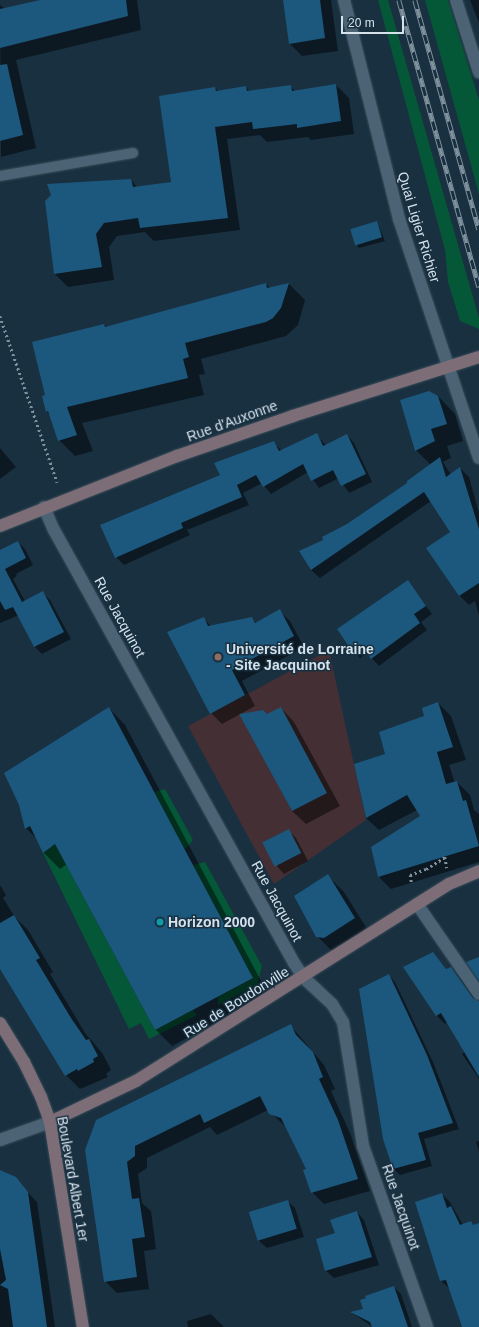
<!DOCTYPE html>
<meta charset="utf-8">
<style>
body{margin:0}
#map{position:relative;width:479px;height:1327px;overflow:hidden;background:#193040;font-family:Arial,sans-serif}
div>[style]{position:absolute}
.commercial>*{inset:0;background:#432f34}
.green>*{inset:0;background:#045737}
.shadow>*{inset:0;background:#0007}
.building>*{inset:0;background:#1c577d;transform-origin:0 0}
.path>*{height:2.5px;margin-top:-1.25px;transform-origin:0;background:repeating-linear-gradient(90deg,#7f919d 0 2px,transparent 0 5px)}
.roads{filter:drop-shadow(0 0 1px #394d5a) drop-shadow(0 0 1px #394d5a)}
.lane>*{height:10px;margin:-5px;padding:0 5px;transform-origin:5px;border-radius:5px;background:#4b6375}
.street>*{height:12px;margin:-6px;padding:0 6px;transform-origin:6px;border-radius:6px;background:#4b6375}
.secondary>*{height:12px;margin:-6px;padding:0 6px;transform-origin:6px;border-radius:6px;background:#7d6d76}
.rail>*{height:4.5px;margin-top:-2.25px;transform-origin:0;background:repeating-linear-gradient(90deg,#193040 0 9px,#7f919d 0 18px);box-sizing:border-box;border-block:1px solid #7f919d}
.dots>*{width:11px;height:11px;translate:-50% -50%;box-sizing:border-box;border:2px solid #193040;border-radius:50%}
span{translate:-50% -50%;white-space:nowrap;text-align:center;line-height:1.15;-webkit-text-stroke:3px #193040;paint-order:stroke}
.street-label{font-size:14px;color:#d4e2ec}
.poi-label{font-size:14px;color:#d4e2ec;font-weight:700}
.left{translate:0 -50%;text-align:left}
.scale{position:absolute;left:341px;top:16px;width:63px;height:18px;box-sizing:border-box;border:2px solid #d4e2ec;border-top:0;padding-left:5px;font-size:12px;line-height:14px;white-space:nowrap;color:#d4e2ec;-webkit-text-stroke:3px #193040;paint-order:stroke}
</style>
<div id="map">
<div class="commercial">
<div style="clip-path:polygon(329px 650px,366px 820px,274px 884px,188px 726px)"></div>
</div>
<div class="green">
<div style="clip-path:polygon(378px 0,388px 0,479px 318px,479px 329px,460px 321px,448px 282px,445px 250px)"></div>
<div style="clip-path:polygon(425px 0,448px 0,479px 100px,479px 194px)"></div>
<div style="clip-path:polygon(165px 789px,193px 840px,184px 850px,154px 792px)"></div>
<div style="clip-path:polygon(55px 844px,155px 1030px,193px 1010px,197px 1015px,149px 1039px,141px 1023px,129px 1029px,43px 853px)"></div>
<div style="clip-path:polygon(205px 862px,262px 966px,257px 985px,218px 1005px,218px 997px,253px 978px,193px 865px)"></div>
</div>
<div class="shadow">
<div style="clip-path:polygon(44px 0,137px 0,141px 30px,16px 60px,36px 148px,1px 157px,0 5px,5px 9px)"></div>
<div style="clip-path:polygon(284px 0,331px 0,338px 51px,302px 56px,290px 44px)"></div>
<div style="clip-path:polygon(470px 0,479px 0,479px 23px)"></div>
<div style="clip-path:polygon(336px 85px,349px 98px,354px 134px,311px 140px,308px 137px,267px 142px,260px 135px,227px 139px,240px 230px,154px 241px,145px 232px,117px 236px,109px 247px,114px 280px,68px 287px,55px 274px,131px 180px,138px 188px,172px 182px,215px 88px,218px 91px,246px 87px,250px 92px,290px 86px,295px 91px)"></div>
<div style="clip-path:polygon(377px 222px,385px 241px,359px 248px,356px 244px)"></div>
<div style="clip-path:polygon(266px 284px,270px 288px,289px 284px,305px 300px,298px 325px,286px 336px,201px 359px,205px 374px,199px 375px,204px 395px,82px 423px,93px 451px,75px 456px,59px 440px,51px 416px,47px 412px,46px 396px,104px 325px,107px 327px)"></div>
<div style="clip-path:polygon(438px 396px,455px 414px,463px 441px,447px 446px,451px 458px,443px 462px,451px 475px,460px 468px,469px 477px,479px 513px,479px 616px,475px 601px,469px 605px,460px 596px,428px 548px,451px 532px,431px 501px,320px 578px,311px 570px,325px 540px,408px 483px,431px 465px,416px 450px)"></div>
<div style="clip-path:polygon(316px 435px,326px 445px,347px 435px,354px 443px,372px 482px,349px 493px,339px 478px,319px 488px,308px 472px,271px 494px,262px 483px,243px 493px,249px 505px,187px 530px,190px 535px,124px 565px,116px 557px,221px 476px,274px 443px,282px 451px)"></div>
<div style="clip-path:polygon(0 448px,16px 467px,0 479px)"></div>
<div style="clip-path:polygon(18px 542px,25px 549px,33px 565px,16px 574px,17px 576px,13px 579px,25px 601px,43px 593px,50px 600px,71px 639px,42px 654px,35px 647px,19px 615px,0 623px,0 551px)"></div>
<div style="clip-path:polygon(408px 582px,432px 614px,421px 622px,427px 630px,379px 666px,367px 653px,360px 658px,353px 650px)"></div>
<div style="clip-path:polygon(279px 611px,290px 621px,304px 647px,242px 681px,255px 706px,222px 724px,211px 713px,203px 618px,211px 626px,252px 618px,256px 623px)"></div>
<div style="clip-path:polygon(438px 703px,451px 716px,466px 760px,449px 765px,455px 783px,457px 782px,470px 795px,474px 810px,479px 814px,479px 862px,391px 889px,379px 877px,421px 816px,417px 810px,379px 830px,366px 818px,387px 754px)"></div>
<div style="clip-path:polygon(109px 708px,125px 725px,268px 994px,172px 1046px,156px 1030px,67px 864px,60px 869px,44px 853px,38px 840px,26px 828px,20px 804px)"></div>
<div style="clip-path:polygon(281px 708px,294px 722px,340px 806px,306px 824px,292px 811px,241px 715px,267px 715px)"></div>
<div style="clip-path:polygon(289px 831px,296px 838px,308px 861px,284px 874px,277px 866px)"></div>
<div style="clip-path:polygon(328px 876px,344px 892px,371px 935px,334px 953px,317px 936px)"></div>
<div style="clip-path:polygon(0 885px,6px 895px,3px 898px,15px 917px,28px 930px,53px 972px,50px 974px,85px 1033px,103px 1054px,111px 1070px,106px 1074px,108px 1077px,80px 1089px,66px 1075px,0 967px)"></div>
<div style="clip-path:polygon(433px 953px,447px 970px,451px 968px,459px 977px,476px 1000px,479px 1001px,479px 1079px,462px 1054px,466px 1051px,448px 1021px,445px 1024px,437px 1016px,405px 967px)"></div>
<div style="clip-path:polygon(389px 975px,395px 982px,433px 1062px,459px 1129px,424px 1139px,432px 1166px,400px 1175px,394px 1169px)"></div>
<div style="clip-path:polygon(291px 1026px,324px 1065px,335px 1089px,331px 1091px,350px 1133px,370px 1191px,324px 1204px,312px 1192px,307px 1170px,286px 1127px,268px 1110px,217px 1135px,210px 1127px,147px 1158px,147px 1168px,138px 1174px,142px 1203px,151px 1211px,156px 1249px,144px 1251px,149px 1289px,117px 1293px,105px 1281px,86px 1150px)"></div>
<div style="clip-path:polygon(479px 1141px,479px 1152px,476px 1142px)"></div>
<div style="clip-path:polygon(0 1173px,23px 1187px,37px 1202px,55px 1327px,0 1327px)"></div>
<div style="clip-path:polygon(442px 1194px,450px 1202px,463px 1225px,471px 1223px,474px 1226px,479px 1224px,479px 1326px,476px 1327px,465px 1327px,460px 1322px,450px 1289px,441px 1281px,417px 1202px)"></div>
<div style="clip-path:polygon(287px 1201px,295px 1208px,304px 1237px,267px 1248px,259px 1241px)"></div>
<div style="clip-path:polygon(357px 1212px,364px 1220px,379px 1265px,334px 1278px,326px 1271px,336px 1234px)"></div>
<div style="clip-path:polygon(394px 1287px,401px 1294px,412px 1327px,373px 1327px,352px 1313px,364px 1310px)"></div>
<div style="clip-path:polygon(211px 1314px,224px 1327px,188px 1327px,187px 1321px)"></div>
</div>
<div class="building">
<div style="clip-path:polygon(126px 0,128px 16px,0 48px,0 9px,40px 0)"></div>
<div style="clip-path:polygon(283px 0,320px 0,325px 38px,289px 44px)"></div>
<div style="clip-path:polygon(7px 64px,23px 135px,0 141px,0 65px)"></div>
<div style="clip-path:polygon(336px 84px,341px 121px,297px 128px,297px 124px,253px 129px,252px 122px,215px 127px,228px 218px,140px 228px,138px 218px,104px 223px,96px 234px,102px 267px,54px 274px,45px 201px,51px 195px,47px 184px,131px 179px,133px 187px,171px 182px,159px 96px,215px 87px,216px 91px,246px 86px,247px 91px,291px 85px,292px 91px)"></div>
<div style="left:377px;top:221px;width:17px;height:28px;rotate:73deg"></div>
<div style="clip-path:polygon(266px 283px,267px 288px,289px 283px,281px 308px,273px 318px,266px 322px,185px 343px,189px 357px,183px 359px,188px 378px,67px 407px,77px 435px,58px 441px,48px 411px,46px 412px,42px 396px,45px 395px,32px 342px,104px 324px,105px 327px)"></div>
<div style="clip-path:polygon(429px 391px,438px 396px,447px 424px,431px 429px,435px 441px,415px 451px,400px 400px)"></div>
<div style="clip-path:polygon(317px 433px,323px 446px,347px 434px,366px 474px,341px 486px,333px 470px,311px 481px,303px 464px,263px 487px,256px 475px,237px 485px,242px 497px,181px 523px,183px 528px,115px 558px,100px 525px,220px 475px,214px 463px,274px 441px,279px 451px)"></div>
<div style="clip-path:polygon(440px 457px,446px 477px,460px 467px,479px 529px,479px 583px,459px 596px,426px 548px,450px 532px,424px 492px,311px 570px,299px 551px,323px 540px,322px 537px,347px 524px,407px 483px,407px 481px)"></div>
<div style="clip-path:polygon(18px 541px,26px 558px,5px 569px,22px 602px,43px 591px,64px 632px,34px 647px,13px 607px,5px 610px,0 601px,0 550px)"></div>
<div style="clip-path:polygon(408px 580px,426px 606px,414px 614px,420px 623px,371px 659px,361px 645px,352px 651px,337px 629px)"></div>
<div style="clip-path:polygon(280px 609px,294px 636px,232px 670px,245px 695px,210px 714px,167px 632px,204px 617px,208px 626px,252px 617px,255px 623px)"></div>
<div style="clip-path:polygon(438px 702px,453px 747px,437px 752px,446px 784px,457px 781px,463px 801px,466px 800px,479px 846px,378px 877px,371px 847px,420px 816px,407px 795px,366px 818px,354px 764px,385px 754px,379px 732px,424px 716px,422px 708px)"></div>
<div style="clip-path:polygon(109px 707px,253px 978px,155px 1030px,55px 844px,43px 853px,30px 826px,25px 829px,19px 805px,4px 773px)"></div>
<div style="clip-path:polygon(281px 707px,327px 793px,292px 811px,239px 714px,263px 710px,267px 714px)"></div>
<div style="left:289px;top:829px;width:27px;height:30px;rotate:63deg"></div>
<div style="clip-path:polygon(328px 874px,355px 918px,324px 938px,316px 937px,294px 896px)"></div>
<div style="clip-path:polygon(14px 915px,40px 958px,36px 960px,71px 1018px,86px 1040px,89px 1039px,98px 1056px,93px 1059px,94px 1062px,78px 1071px,77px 1069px,65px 1076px,0 969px,0 923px)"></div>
<div style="clip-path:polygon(433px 952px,446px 969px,451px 967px,473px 998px,479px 1001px,479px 1077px,441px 1013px,436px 1016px,403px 967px)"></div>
<div style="clip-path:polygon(479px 957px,479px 981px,466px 962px)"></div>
<div style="clip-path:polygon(389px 974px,427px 1055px,453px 1123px,418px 1133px,426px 1160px,393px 1169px,383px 1139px,359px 989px)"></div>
<div style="clip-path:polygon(291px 1024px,296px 1035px,313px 1052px,323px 1077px,319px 1079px,338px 1120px,358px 1179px,311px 1193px,303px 1170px,306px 1169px,281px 1118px,269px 1114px,260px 1096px,204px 1123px,200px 1114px,135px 1146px,135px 1156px,127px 1162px,132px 1199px,139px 1198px,145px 1237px,132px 1239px,137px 1277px,104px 1282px,85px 1150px,96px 1120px)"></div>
<div style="clip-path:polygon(0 1170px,16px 1177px,28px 1192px,47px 1327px,13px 1327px,8px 1289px,0 1285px,6px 1280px,0 1249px)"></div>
<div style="clip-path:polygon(442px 1193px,447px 1208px,451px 1206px,460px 1225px,471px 1221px,473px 1225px,479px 1223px,479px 1327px,462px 1327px,446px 1280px,440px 1281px,415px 1202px)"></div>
<div style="left:288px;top:1200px;width:30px;height:41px;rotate:73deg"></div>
<div style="clip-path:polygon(357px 1211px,372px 1257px,325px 1271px,316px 1239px,335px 1233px,330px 1220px)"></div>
<div style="clip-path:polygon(394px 1286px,408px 1327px,372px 1327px,370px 1322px,350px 1312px,363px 1309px,360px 1300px,366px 1298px,365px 1296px)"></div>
</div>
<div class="path">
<div style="left:0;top:316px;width:176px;rotate:71deg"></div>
<div style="left:411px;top:882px;width:7px;rotate:-98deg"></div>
<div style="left:410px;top:875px;width:17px;rotate:-21deg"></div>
<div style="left:426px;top:869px;width:22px;rotate:-32deg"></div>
<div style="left:445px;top:857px;width:11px;rotate:80deg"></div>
</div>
<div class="roads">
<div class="lane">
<div style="left:0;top:176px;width:135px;rotate:-9.8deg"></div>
</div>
<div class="street">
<div style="left:344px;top:0;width:226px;rotate:75.9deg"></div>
<div style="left:399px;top:219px;width:252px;rotate:71.5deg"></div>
<div style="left:456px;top:0;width:76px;rotate:72.3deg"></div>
<div style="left:44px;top:507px;width:25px;rotate:67deg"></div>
<div style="left:54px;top:530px;width:495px;rotate:61deg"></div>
<div style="left:294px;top:963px;width:18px;rotate:56deg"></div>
<div style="left:304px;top:978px;width:38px;rotate:43deg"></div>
<div style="left:332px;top:1004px;width:21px;rotate:59deg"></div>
<div style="left:343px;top:1022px;width:126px;rotate:80.8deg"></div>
<div style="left:363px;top:1146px;width:192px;rotate:70.5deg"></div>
<div style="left:417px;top:904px;width:109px;rotate:55.4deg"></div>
<div style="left:0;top:1140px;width:53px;rotate:-19.8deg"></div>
</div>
<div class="secondary">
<div style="left:0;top:526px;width:190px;rotate:-21.6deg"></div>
<div style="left:177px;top:456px;width:123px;rotate:-19deg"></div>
<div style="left:293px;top:416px;width:195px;rotate:-17.6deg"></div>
<div style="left:0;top:1023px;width:46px;rotate:58.4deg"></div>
<div style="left:24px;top:1062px;width:39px;rotate:64deg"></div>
<div style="left:41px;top:1097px;width:27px;rotate:70deg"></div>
<div style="left:50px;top:1122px;width:208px;rotate:80.9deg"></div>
<div style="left:50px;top:1122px;width:95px;rotate:-25.5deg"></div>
<div style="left:136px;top:1081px;width:370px;rotate:-32.2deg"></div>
<div style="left:449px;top:884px;width:33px;rotate:-23deg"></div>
</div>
</div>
<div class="rail">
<div style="left:399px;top:0;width:298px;rotate:74.4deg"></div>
<div style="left:415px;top:0;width:238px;rotate:74.4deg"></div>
</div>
<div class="dots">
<div style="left:218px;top:657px;background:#8d6e63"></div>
<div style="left:160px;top:922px;background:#0f9aa8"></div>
</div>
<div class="street-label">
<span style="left:419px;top:227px;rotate:73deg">Quai Ligier Richier</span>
<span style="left:232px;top:421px;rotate:-20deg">Rue d'Auxonne</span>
<span style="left:120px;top:617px;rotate:61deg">Rue Jacquinot</span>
<span style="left:277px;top:901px;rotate:61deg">Rue Jacquinot</span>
<span style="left:236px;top:1002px;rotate:-32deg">Rue de Boudonville</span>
<span style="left:73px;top:1179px;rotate:80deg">Boulevard Albert 1er</span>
<span style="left:401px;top:1207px;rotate:71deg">Rue Jacquinot</span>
</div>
<div class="poi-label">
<span class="left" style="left:226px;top:657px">Université de Lorraine<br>- Site Jacquinot</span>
<span class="left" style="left:168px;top:922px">Horizon 2000</span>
</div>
<div class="scale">20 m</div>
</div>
